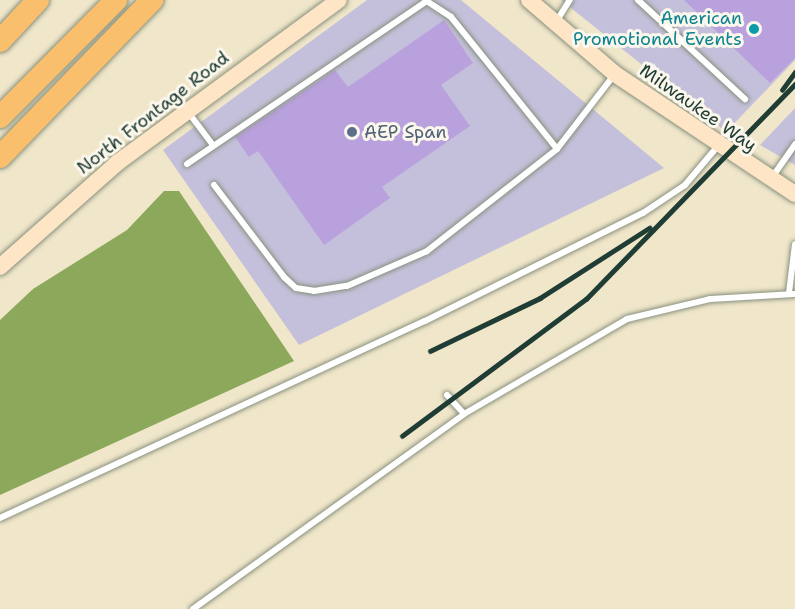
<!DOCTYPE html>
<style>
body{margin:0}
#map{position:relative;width:795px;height:609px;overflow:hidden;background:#f0e6ca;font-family:"Shantell Sans",sans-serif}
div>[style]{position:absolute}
.industrial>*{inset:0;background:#c4c0db}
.forest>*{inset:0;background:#8ba85b}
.building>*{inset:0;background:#b8a1dd}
.roads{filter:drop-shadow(0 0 2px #88927f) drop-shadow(0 0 2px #88927f)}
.lane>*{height:6px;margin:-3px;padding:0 3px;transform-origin:3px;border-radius:3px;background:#fff}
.secondary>*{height:16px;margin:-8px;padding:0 8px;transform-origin:8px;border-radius:8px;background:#fde5c5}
.highway>*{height:22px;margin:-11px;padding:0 11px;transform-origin:11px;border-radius:11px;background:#f9bf6d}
.rail>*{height:4.5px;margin:-2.25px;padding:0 2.25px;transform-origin:2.25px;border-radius:2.25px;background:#1f3d34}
.dots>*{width:16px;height:16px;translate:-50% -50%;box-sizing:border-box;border:3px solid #fbf7ec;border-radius:50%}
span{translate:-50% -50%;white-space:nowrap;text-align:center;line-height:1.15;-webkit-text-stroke:6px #fbf7ec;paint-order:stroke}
.culture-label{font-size:18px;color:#0d838f}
.right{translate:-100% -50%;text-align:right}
.street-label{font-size:18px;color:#1f3d34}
.service-label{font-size:18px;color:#4e5e75}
.left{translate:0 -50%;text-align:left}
</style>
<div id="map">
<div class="industrial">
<div style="clip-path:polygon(367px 0,461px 0,664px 168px,299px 345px,163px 150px)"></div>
<div style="clip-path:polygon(561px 0,795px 0,795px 60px,726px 132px)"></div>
<div style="clip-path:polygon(795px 108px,795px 165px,760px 145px)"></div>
</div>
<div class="forest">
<div style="clip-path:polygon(164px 191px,179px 191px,294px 361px,0 495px,0 320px,33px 289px,127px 230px)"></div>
</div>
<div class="building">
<div style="clip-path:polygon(684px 0,795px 0,795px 58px,770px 83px)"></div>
<div style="clip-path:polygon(444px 20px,473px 63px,441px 85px,470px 126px,382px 187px,390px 198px,324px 245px,258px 151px,249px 157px,235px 137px,335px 70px,348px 87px)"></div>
</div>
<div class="roads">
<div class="lane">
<div style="left:425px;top:0;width:31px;rotate:33deg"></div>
<div style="left:451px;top:17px;width:169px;rotate:51.2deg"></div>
<div style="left:557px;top:149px;width:93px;rotate:-52.4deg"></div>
<div style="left:638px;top:0;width:146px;rotate:42.8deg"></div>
<div style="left:556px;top:22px;width:26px;rotate:-58deg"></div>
<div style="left:188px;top:112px;width:41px;rotate:52.9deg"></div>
<div style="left:187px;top:164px;width:290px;rotate:-34.2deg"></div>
<div style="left:773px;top:176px;width:39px;rotate:-55deg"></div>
<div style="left:214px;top:185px;width:116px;rotate:52.7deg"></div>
<div style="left:284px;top:277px;width:16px;rotate:43deg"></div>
<div style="left:296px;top:288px;width:18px;rotate:9deg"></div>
<div style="left:314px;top:291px;width:33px;rotate:-9deg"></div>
<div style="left:347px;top:286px;width:87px;rotate:-23.6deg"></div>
<div style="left:427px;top:251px;width:165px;rotate:-38.1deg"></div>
<div style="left:789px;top:293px;width:49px;rotate:-83deg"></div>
<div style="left:447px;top:395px;width:25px;rotate:48deg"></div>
<div style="left:0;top:518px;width:468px;rotate:-24.9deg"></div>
<div style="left:425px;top:321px;width:243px;rotate:-26.4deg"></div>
<div style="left:643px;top:213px;width:50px;rotate:-33.7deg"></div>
<div style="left:685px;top:185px;width:50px;rotate:-49.9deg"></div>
<div style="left:193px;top:609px;width:334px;rotate:-35.7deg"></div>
<div style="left:464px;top:414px;width:189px;rotate:-30.2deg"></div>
<div style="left:627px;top:319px;width:85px;rotate:-13.5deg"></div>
<div style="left:710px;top:299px;width:85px;rotate:-3.4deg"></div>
</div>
<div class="secondary">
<div style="left:529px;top:0;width:113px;rotate:40.7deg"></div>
<div style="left:615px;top:74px;width:216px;rotate:33.7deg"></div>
<div style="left:0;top:267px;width:157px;rotate:-41.6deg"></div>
<div style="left:117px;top:163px;width:275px;rotate:-36.3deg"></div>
</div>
<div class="highway">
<div style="left:0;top:41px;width:56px;rotate:-47.2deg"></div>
<div style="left:0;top:117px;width:165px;rotate:-45.2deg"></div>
<div style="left:0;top:157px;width:219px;rotate:-45.9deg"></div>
</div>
</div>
<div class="rail">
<div style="left:782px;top:90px;width:22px;rotate:-54deg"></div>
<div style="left:430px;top:351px;width:122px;rotate:-25.7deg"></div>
<div style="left:540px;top:298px;width:130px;rotate:-32.7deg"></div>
<div style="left:402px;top:436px;width:229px;rotate:-36.7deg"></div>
<div style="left:586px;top:299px;width:300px;rotate:-45.8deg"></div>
</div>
<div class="dots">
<div style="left:754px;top:29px;background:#0f9aa8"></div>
<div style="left:352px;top:132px;background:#5c6f8a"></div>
</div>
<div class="culture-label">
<span class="right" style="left:742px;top:29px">American<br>Promotional Events</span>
</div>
<div class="street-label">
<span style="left:698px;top:108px;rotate:35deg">Milwaukee Way</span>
<span style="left:153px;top:113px;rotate:-38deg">North Frontage Road</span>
</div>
<div class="service-label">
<span class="left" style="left:364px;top:132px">AEP Span</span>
</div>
</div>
